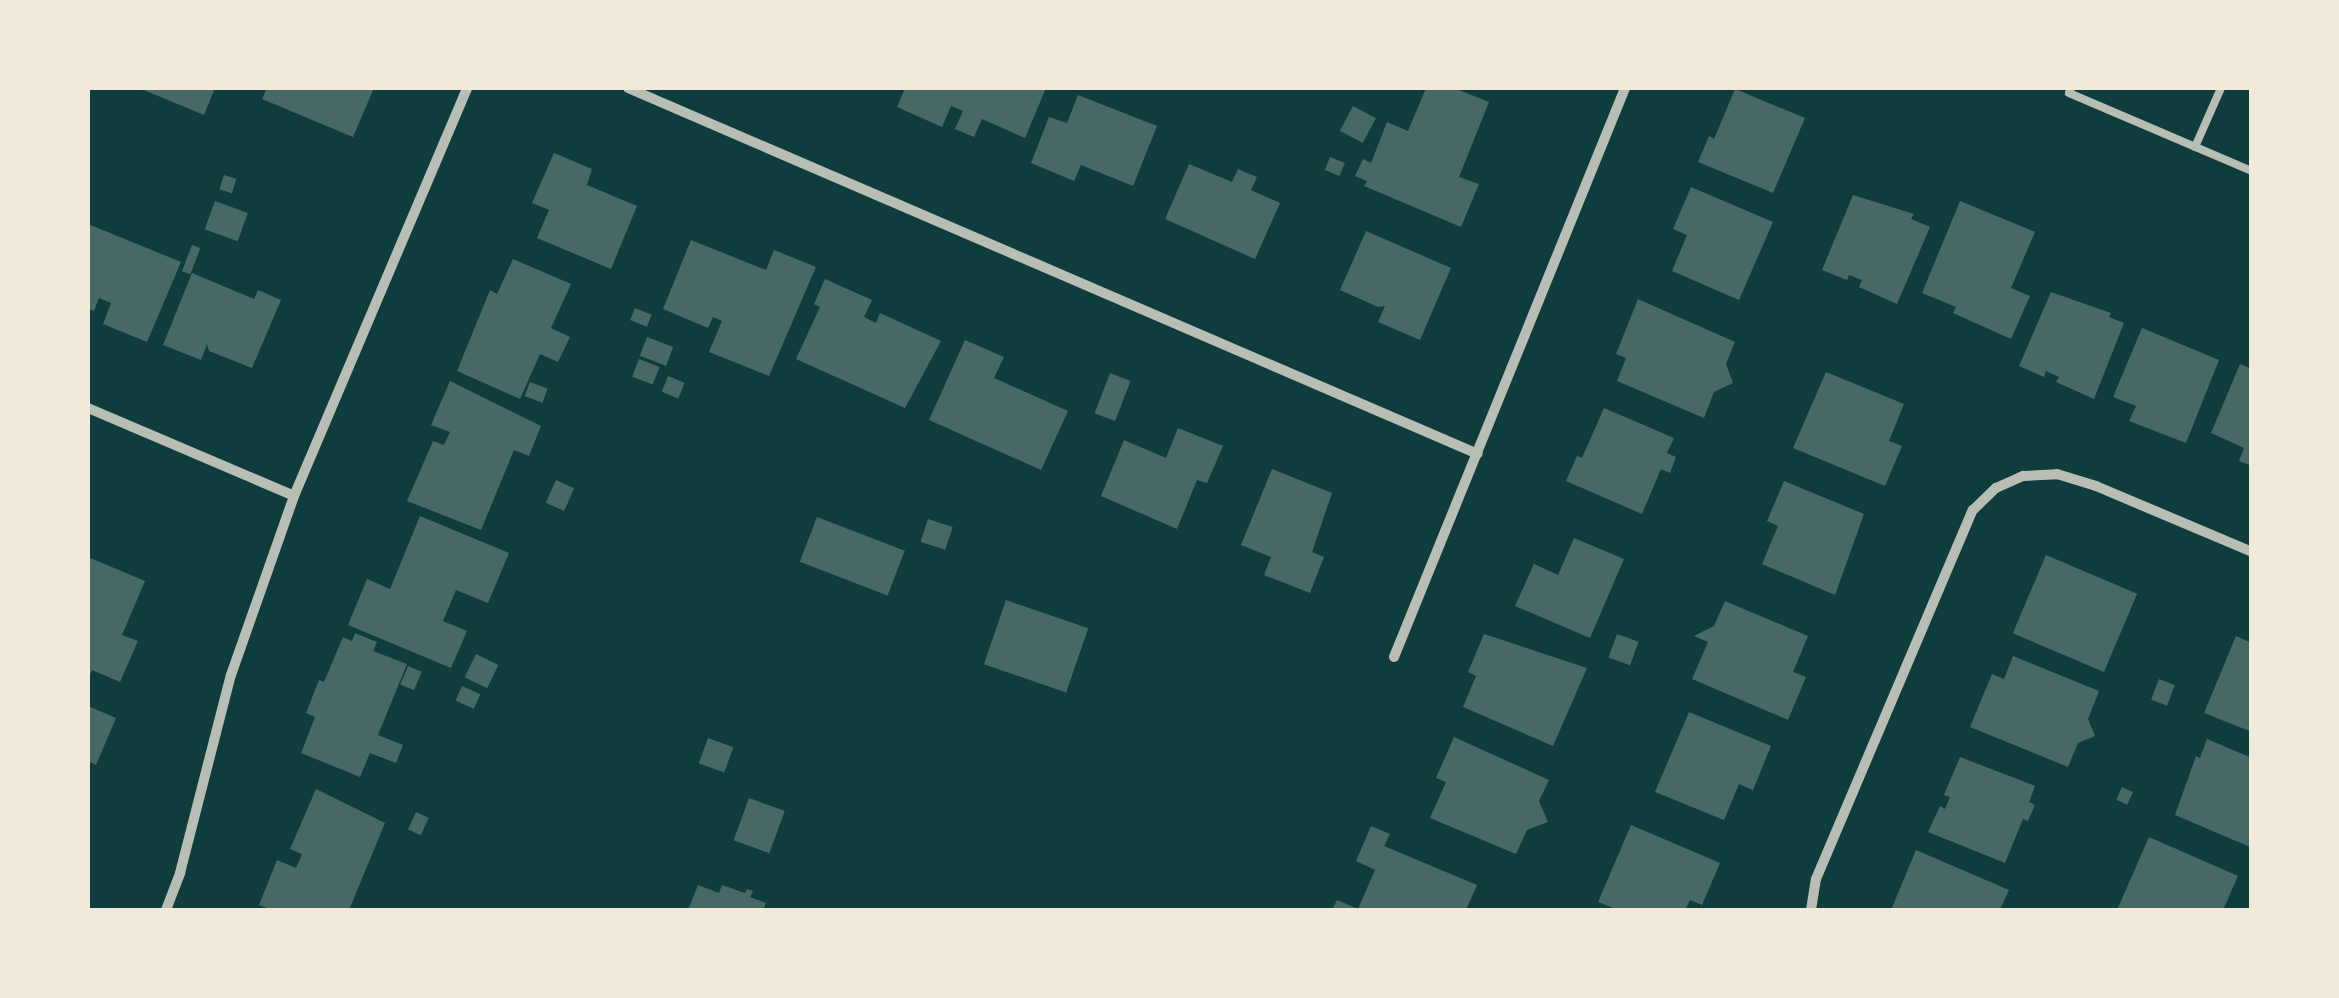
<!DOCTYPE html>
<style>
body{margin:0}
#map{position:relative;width:2339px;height:998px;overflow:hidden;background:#0f3d3e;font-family:"Libre Baskerville",serif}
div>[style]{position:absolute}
.building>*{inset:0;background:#486865;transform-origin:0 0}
.service>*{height:8px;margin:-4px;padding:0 4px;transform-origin:4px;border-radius:4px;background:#b8beb3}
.minor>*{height:10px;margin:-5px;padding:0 5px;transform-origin:5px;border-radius:5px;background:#b8beb3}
span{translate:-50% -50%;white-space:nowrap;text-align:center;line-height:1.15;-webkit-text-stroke:8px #f1e9da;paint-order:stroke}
.frame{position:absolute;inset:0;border:90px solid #f1e9da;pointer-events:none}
</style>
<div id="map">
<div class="building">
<div style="clip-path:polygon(139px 88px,215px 88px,204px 115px)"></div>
<div style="clip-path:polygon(267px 88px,374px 88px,353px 137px,262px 99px)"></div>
<div style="clip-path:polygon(905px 88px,1046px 88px,1025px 138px,982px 119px,974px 137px,955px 129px,963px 111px,951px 106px,942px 127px,897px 107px)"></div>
<div style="clip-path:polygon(1426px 88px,1454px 88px,1489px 102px,1459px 177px,1479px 184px,1461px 227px,1364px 186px,1367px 181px,1355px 176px,1363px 159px,1371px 163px,1387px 122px,1408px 131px)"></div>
<div style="clip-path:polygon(1735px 89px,1805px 118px,1773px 193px,1698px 162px,1709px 136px,1714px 139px)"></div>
<div style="clip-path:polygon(1078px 95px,1157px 126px,1133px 186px,1081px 165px,1074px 181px,1031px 163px,1049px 117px,1067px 123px)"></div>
<div style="left:1353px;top:106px;width:26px;height:28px;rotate:28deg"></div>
<div style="clip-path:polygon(554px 153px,592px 169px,587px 185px,637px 206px,611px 269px,537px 238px,549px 210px,532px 203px)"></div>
<div style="left:1330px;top:157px;width:16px;height:14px;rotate:22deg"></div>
<div style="clip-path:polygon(1189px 164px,1232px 182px,1238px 169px,1257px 177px,1251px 190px,1280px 203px,1255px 259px,1165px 219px)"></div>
<div style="left:224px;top:175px;width:13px;height:15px;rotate:18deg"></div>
<div style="clip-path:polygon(1691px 187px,1773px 222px,1739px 300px,1672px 271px,1687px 235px,1673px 229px)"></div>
<div style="clip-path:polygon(1853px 195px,1914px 214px,1911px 219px,1930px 227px,1897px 304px,1859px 287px,1862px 280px,1849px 275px,1847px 280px,1822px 270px)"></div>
<div style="left:215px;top:201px;width:35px;height:30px;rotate:20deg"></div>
<div style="clip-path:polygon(1960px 201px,2035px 232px,2011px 288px,2030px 296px,2011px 339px,1953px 313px,1956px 307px,1922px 293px)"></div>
<div style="clip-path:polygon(88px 224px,181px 262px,147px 342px,103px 324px,111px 303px,99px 298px,94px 311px,88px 309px)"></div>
<div style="clip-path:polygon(1366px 231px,1451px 268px,1420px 340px,1378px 322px,1385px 306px,1378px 307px,1340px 290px)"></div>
<div style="clip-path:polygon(691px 240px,766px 270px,774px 250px,816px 267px,769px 376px,709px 352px,722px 321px,713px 317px,708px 328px,663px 309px)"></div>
<div style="left:192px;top:245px;width:9px;height:28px;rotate:21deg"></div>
<div style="clip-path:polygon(513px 259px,571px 284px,551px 328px,570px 337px,558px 362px,540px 354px,520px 399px,457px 371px,490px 290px,497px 294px)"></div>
<div style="clip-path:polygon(192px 273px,254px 299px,258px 290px,281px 300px,252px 368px,209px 351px,207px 344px,201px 360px,163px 345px)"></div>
<div style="clip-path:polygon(825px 279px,872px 300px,864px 317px,876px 323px,880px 313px,941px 341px,905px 408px,796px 359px,820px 307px,814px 304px)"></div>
<div style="clip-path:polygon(2051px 292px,2111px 313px,2109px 317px,2124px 323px,2094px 399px,2056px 382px,2059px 377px,2046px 371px,2044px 377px,2019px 366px)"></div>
<div style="clip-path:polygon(1638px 299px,1735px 342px,1726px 364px,1733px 383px,1714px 392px,1704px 418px,1617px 381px,1626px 358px,1616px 354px)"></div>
<div style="left:635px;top:308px;width:18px;height:13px;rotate:22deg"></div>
<div style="clip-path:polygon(2142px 328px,2219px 360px,2186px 443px,2129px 421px,2136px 406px,2113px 397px)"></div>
<div style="left:647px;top:337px;width:28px;height:20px;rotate:21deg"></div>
<div style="clip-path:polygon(965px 340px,1004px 357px,994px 378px,1068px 411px,1041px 470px,929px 420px)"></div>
<div style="left:639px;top:359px;width:22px;height:19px;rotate:21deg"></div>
<div style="clip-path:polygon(2240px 364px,2252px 369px,2252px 466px,2239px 461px,2244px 448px,2211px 433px)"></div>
<div style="clip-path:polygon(1826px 372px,1904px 404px,1889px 441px,1902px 446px,1885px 486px,1793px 448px)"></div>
<div style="left:1110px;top:373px;width:22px;height:43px;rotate:21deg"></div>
<div style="left:668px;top:376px;width:18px;height:17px;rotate:22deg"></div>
<div style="clip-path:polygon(450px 381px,541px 426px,529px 456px,514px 450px,481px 530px,407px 501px,433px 441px,444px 445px,450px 432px,431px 425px)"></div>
<div style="left:530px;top:382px;width:19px;height:15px;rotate:21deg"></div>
<div style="clip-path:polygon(1604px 408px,1674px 438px,1667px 453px,1676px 457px,1670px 473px,1661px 469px,1642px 514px,1566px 481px,1577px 456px,1582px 458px)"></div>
<div style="clip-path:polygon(1178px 428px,1223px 446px,1207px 483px,1197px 480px,1177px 529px,1101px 496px,1124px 440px,1166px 458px)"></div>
<div style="clip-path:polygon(1272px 469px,1332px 493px,1312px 552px,1324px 557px,1310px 593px,1264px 575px,1271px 557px,1241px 545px)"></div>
<div style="left:556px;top:480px;width:20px;height:25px;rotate:24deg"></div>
<div style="clip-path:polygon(1784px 481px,1864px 514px,1835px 595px,1762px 564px,1778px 526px,1767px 521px)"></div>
<div style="clip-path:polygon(420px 516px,509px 553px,488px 603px,456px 590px,443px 621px,467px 631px,451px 668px,348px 625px,367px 579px,390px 589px)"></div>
<div style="left:817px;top:517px;width:94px;height:48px;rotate:21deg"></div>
<div style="left:928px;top:519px;width:26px;height:24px;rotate:18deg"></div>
<div style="clip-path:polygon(1574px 538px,1624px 559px,1590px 638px,1515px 606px,1534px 564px,1558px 575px)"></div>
<div style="left:2046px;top:555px;width:99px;height:85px;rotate:23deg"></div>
<div style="clip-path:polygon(88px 557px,145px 581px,122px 635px,138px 641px,120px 682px,92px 670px,88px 680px)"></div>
<div style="left:1006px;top:600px;width:87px;height:68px;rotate:19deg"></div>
<div style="clip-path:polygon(1725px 601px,1808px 636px,1793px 672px,1806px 677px,1788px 720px,1692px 679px,1708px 642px,1694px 636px,1714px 626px)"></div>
<div style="clip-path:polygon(355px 633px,377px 642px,373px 651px,407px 664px,378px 735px,403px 745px,396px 763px,370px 753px,360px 777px,301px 753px,315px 717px,306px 713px,319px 680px,324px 682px,343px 637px,352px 641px)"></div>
<div style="clip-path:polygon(1484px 634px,1587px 668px,1553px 746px,1463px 707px,1476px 676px,1468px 672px)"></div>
<div style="left:1617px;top:634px;width:23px;height:25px;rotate:20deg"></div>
<div style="clip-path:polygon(2236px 636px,2252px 643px,2252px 732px,2204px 713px)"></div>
<div style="left:476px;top:654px;width:25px;height:26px;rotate:26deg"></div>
<div style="clip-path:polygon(2013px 656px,2099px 691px,2088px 719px,2095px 736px,2078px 743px,2068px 767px,1970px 727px,1992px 674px,2004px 679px)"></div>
<div style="left:408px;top:666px;width:15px;height:20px;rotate:23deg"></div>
<div style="left:2159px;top:679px;width:17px;height:22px;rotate:21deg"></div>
<div style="left:462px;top:686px;width:20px;height:16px;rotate:24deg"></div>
<div style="clip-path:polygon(88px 706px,116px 718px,96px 765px,88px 761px)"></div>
<div style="clip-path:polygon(1689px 712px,1771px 746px,1753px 790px,1739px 784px,1724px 820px,1655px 792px)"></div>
<div style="clip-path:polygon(1454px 737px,1549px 780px,1539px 801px,1548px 822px,1527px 830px,1516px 854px,1430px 818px,1446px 782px,1436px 778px)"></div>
<div style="left:708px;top:738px;width:27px;height:27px;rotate:20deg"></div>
<div style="clip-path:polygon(2207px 739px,2252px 758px,2250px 847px,2175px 815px,2196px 756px,2200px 758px)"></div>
<div style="clip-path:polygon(1960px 757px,2035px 786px,2029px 802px,2035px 805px,2028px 821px,2023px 819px,2005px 863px,1928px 832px,1940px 806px,1945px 809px,1950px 797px,1944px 795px)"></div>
<div style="left:2122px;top:787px;width:12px;height:14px;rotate:24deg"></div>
<div style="clip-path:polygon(316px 789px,385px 823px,349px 910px,272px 910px,259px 905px,277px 860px,296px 868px,302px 854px,290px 849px)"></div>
<div style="left:749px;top:798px;width:38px;height:45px;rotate:20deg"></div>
<div style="left:416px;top:812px;width:14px;height:19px;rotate:25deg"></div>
<div style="clip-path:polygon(1631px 825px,1720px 863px,1702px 905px,1690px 900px,1685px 910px,1618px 910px,1598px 902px)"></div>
<div style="clip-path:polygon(1371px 826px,1390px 834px,1384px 846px,1477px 885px,1466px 910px,1332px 910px,1337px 900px,1358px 909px,1375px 870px,1356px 861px)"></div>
<div style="clip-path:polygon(2149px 837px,2238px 876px,2223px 910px,2117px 910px)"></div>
<div style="clip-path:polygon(1916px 850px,2009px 890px,2000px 910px,1891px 910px)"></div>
<div style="clip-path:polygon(698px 885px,719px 893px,722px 885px,745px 893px,747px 889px,753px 891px,750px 897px,766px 903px,763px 910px,688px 910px)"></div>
</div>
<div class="service">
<div style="left:2071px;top:88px;width:5px;rotate:112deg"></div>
<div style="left:2069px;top:93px;width:199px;rotate:23.1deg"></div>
<div style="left:2195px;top:147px;width:64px;rotate:-66.2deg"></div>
</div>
<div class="minor">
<div style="left:628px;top:88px;width:925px;rotate:23.3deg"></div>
<div style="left:88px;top:408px;width:224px;rotate:23.1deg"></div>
<div style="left:1394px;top:657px;width:614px;rotate:-67.9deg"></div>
<div style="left:166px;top:910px;width:40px;rotate:-69deg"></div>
<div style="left:180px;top:873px;width:204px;rotate:-75.6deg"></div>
<div style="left:231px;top:675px;width:190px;rotate:-70.6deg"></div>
<div style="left:294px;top:496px;width:443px;rotate:-67deg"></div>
<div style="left:1811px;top:910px;width:31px;rotate:-81deg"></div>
<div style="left:1816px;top:879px;width:401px;rotate:-67deg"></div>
<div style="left:1973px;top:510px;width:32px;rotate:-44deg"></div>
<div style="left:1996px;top:488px;width:30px;rotate:-24deg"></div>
<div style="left:2023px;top:476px;width:34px;rotate:-3deg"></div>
<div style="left:2057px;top:474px;width:41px;rotate:17.1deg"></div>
<div style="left:2096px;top:486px;width:169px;rotate:22.9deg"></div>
</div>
<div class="frame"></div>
</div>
